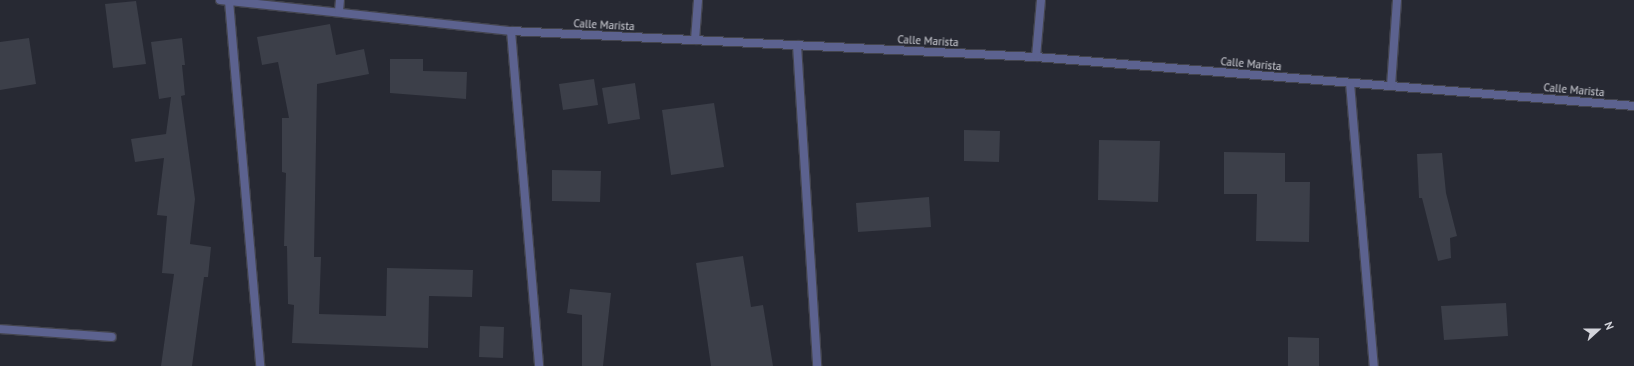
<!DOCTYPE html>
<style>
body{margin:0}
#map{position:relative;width:1634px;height:366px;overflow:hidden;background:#272933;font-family:"PT Sans",sans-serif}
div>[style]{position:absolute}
.building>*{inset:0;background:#3c3f49}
.roads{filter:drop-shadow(1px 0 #43444e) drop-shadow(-1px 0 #43444e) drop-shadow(0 1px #43444e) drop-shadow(0 -1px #43444e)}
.street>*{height:8px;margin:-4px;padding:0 4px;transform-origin:4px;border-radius:4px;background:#5c628f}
span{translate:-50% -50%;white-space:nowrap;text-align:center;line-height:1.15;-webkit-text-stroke:3.5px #272933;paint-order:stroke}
.street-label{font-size:11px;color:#d3d4db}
.north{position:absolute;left:1578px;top:310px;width:40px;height:40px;-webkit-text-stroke:3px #272933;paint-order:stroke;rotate:69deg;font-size:11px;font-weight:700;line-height:16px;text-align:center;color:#d3d4db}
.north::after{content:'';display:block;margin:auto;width:14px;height:18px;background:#d3d4db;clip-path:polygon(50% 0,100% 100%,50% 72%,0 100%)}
</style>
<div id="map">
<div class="building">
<i style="clip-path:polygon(136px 1px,146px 64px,113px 68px,105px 4px)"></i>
<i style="clip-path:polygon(330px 24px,336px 55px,364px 49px,369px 74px,317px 84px,314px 257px,321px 257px,319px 314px,386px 316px,387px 268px,473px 270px,472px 297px,429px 296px,428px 348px,292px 343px,294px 305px,288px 304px,287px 246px,284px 246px,286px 173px,282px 172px,282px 118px,289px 118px,278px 62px,262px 65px,257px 37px)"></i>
<i style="clip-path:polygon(29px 38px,36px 84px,0 90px,0 42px)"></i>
<i style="clip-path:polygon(182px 38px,185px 65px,182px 65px,185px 95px,181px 96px,195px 199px,190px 244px,211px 247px,208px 277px,204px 277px,192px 366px,161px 366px,174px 274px,162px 273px,167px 216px,157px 215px,164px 158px,135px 162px,131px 139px,166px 134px,171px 97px,159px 99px,151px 42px)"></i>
<i style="clip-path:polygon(390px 59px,423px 59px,423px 71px,467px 72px,466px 99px,390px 93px)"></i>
<i style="clip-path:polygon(594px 79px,598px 105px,563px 110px,559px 84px)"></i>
<i style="clip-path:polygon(635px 83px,640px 119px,608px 124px,602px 88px)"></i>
<i style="clip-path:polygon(714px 103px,724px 167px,671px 175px,662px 110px)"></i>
<i style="clip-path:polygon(964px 130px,1000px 131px,999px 162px,964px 161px)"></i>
<i style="clip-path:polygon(1099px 140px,1160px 141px,1158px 202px,1098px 200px)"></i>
<i style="clip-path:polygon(1224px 152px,1285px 153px,1285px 182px,1310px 182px,1309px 242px,1256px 241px,1257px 194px,1224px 194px)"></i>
<i style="clip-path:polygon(1442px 153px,1446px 193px,1457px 236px,1450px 238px,1451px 258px,1438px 261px,1422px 198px,1419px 198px,1417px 154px)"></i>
<i style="clip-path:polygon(552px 170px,601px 171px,600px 202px,552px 201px)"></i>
<i style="clip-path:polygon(929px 197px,931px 227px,858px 232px,856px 203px)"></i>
<i style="clip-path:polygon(743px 256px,751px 307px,763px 305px,773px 366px,711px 366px,696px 263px)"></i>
<i style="clip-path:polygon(570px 289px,611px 293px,603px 366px,582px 366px,582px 315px,567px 313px)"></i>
<i style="clip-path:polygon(1506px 303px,1508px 336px,1444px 340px,1441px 306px)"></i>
<i style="clip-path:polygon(480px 326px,504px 327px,503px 358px,479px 357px)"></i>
<i style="clip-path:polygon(1288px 337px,1319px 338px,1319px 366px,1288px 366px)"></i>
</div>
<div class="roads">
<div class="street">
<i style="left:220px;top:0;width:293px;rotate:6.1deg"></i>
<i style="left:511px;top:31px;width:526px;rotate:2.84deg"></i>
<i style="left:1036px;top:57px;width:600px;rotate:4.68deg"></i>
<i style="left:229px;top:1px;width:366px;rotate:85.1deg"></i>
<i style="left:339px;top:11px;width:11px;rotate:-85deg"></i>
<i style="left:511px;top:31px;width:336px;rotate:85.2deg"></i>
<i style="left:695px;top:40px;width:40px;rotate:-85.7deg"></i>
<i style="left:797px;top:45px;width:322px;rotate:86.4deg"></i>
<i style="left:1036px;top:57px;width:57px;rotate:-85deg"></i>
<i style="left:1350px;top:83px;width:284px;rotate:85.2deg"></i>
<i style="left:1391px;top:86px;width:86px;rotate:-86deg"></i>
<i style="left:0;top:329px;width:112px;rotate:4.1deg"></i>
</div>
</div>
<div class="street-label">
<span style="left:604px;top:25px;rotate:3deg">Calle Marista</span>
<span style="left:928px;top:41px;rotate:3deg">Calle Marista</span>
<span style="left:1251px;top:64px;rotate:5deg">Calle Marista</span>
<span style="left:1574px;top:90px;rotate:5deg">Calle Marista</span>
</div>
<div class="north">N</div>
</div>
